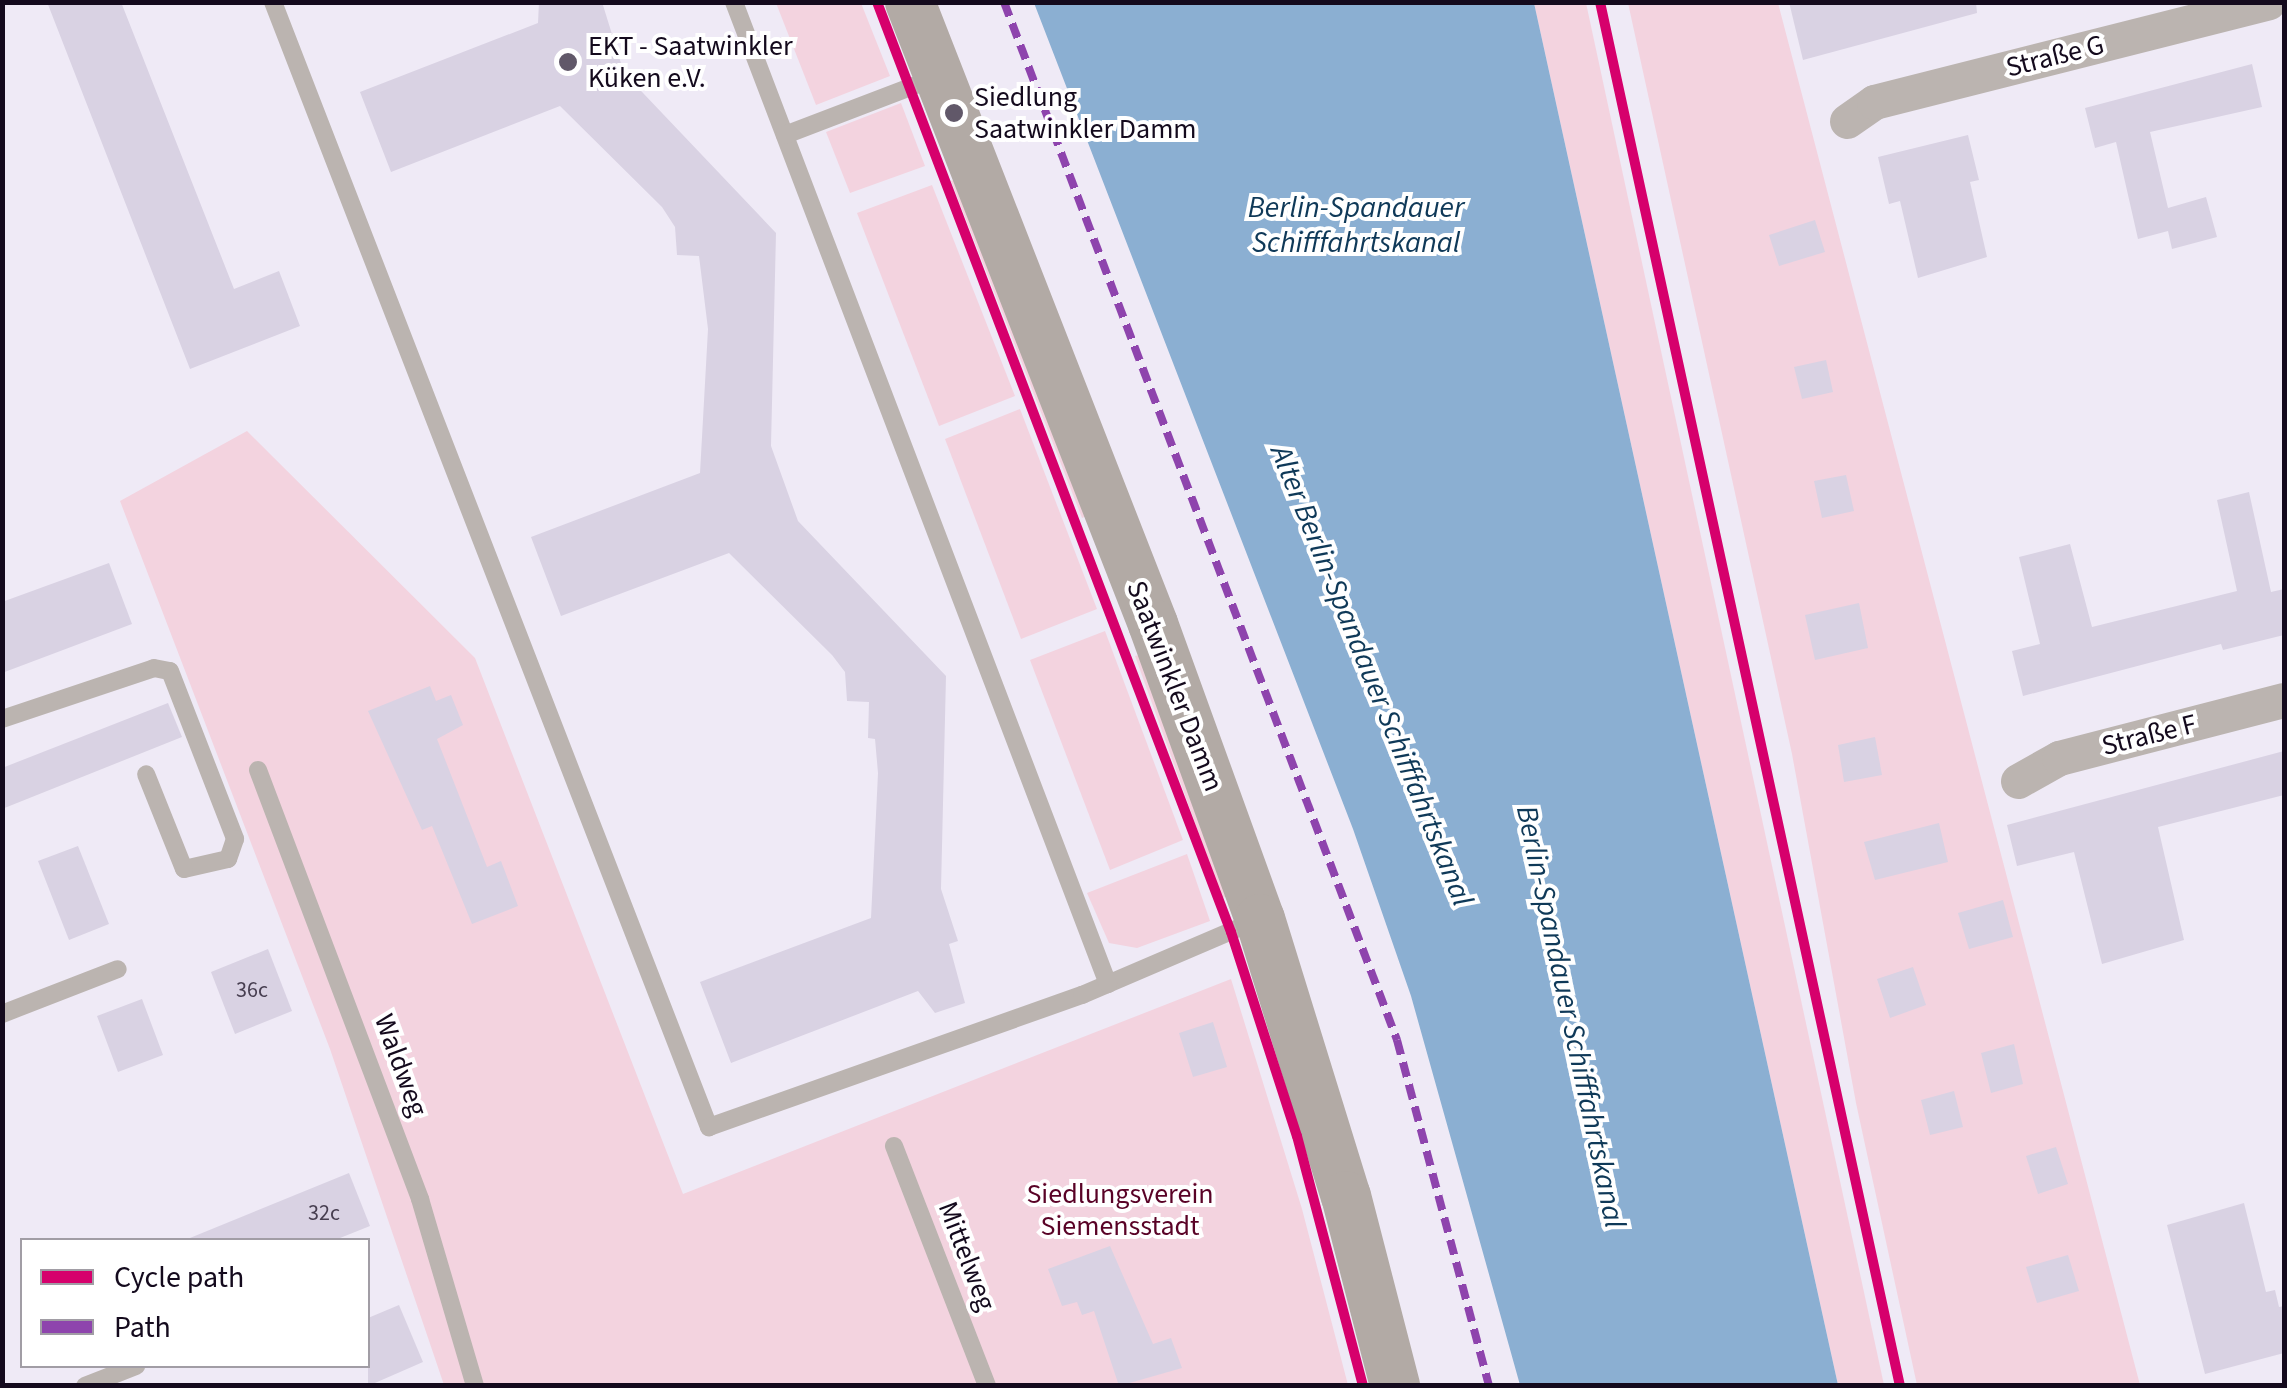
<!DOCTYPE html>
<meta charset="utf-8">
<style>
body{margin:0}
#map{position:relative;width:2287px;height:1388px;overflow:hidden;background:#efeaf6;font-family:"Source Sans 3",sans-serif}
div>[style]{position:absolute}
.green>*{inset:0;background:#f3d3df}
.water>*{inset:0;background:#8bafd2}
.building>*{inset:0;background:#d9d2e3}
.service>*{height:18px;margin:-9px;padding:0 9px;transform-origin:9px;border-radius:9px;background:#bbb4b0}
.minor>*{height:35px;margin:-17.5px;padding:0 17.5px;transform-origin:17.5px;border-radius:17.5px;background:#bbb4b0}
.secondary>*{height:50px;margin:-25px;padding:0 25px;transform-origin:25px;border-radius:25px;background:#b2aaa5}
.quiet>*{height:8px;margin-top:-4px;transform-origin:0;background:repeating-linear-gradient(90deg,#8e44ad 0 15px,transparent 0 23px)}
.cycleway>*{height:10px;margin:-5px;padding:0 5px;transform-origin:5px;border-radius:5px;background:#d6006c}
.dots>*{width:28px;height:28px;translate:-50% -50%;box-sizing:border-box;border:5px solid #fff;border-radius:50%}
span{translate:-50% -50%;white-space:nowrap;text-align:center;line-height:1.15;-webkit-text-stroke:8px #fff;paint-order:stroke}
.number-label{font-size:22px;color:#473e50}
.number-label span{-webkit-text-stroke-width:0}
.poi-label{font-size:28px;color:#140a1d}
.left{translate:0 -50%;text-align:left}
.street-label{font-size:28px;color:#140a1d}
.park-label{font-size:28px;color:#590226}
.water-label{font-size:30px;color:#0f3958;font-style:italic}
.frame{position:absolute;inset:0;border:5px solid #140a1d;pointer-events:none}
.legend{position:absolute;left:20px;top:1238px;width:350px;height:130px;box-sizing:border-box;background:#fff;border:2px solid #a19da5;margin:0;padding:12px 18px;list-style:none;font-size:30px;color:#140a1d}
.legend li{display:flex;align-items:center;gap:20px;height:50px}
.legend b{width:50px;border:2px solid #a19da5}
</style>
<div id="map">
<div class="green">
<i style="clip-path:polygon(776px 3px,861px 3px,890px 76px,816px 105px)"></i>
<i style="clip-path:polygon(1534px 3px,1586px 3px,1884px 1385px,1838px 1385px)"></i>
<i style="clip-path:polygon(1628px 3px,1778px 3px,2140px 1385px,1917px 1385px,1856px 1103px,1792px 754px)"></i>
<i style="clip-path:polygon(901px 103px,925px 166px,850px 193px,826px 132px)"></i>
<i style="clip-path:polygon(959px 178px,1089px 515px,1082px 518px,951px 181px)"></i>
<i style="clip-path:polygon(932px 185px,1015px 396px,939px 426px,857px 213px)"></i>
<i style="clip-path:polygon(1020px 409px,1097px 609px,1021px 639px,945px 439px)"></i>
<i style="clip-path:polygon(247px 431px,475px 658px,683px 1194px,1231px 979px,1302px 1209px,1348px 1385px,444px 1385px,330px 1049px,120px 501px)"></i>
<i style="clip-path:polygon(1105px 631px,1183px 840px,1110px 870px,1030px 660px)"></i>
<i style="clip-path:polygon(1143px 654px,1231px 895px,1222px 898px,1135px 656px)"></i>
<i style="clip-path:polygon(1187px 854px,1210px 921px,1137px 948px,1109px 943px,1087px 893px)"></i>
</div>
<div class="water">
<i style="clip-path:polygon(1034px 3px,1534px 3px,1838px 1385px,1520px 1385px,1411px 996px,1353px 829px)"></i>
</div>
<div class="building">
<i style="clip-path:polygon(47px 2px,121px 2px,234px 289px,279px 271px,300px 326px,190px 369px)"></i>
<i style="clip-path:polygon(539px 2px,602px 2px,624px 73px,776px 233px,771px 446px,798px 521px,946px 676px,941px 889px,958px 941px,949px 944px,965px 1003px,935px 1013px,918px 991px,731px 1063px,700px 982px,871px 918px,878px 773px,875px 739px,868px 738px,869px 702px,847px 701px,845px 672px,832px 655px,729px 553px,561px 616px,531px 537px,700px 473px,708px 329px,699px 256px,677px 255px,675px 227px,662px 207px,560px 106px,391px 172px,360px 92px,538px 23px)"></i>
<i style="clip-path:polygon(1789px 2px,1976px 2px,1977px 13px,1803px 60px)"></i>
<i style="clip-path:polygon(2252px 64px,2262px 107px,2150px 132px,2168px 208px,2206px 197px,2217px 237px,2172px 249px,2168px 231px,2138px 239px,2116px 142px,2095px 148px,2085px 108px)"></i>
<i style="clip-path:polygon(1968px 135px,1979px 180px,1970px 182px,1987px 257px,1918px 278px,1900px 201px,1889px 204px,1878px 157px)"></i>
<i style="clip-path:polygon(1815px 220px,1825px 252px,1779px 266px,1769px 235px)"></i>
<i style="clip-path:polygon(1826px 360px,1833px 392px,1802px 399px,1794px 367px)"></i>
<i style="clip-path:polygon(1846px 475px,1854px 511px,1822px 518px,1814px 481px)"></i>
<i style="clip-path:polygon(2249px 492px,2271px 592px,2284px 589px,2284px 635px,2223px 650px,2221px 644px,2023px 696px,2012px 651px,2040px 644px,2019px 557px,2070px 544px,2092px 627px,2237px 591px,2217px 500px)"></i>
<i style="clip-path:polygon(109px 563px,132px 624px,2px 673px,2px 602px)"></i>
<i style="clip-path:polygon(1859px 603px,1868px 648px,1815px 660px,1805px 615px)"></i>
<i style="clip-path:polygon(430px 686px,436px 701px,451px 695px,463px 725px,437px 739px,487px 867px,501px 861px,518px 906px,472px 924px,432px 826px,422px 830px,368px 711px)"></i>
<i style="clip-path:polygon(168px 703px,182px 737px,2px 809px,2px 768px)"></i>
<i style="clip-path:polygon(1875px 737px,1882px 775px,1844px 782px,1838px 745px)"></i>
<i style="clip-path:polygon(2284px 751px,2284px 795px,2158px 827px,2184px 940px,2102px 964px,2074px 852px,2017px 866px,2007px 825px)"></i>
<i style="clip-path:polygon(1939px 823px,1948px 862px,1875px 880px,1864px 842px)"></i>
<i style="clip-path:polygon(78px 846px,109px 924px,69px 940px,38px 861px)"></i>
<i style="clip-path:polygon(2003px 900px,2013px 937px,1969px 949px,1958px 913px)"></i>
<i style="clip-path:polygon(268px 949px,292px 1011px,235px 1034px,211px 972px)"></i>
<i style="clip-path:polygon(1913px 967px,1926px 1005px,1890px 1018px,1877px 979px)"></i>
<i style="clip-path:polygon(142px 999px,163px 1055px,118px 1072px,97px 1016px)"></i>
<i style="clip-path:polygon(1213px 1022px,1227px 1067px,1193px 1077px,1179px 1033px)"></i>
<i style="clip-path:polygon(2014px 1044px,2023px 1084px,1991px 1093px,1981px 1053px)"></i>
<i style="clip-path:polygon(1954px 1091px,1963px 1127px,1930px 1135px,1921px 1100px)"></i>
<i style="clip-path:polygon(2056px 1147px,2068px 1184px,2038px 1194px,2026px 1156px)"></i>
<i style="clip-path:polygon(349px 1173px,370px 1226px,335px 1240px,185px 1240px)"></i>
<i style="clip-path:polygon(2244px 1203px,2266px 1292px,2275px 1290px,2279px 1307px,2284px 1306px,2284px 1353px,2205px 1374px,2167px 1225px)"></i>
<i style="clip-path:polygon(1110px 1246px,1153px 1344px,1171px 1338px,1182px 1368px,1119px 1386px,1094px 1311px,1082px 1315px,1077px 1302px,1062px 1306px,1048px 1269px)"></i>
<i style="clip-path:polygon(2068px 1255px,2079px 1291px,2037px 1303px,2026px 1267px)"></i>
<i style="clip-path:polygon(399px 1305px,423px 1362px,368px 1386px,368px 1318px)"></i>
</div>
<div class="service">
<i style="left:273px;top:2px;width:1207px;rotate:68.82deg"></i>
<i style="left:709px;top:1127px;width:396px;rotate:-19.5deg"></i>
<i style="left:1082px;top:995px;width:188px;rotate:-23.2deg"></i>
<i style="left:734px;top:2px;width:1051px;rotate:69.15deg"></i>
<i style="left:785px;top:135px;width:160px;rotate:-20.9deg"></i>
<i style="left:2px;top:719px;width:160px;rotate:-18.5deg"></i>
<i style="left:154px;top:668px;width:16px;rotate:11deg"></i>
<i style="left:170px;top:671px;width:180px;rotate:68.8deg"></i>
<i style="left:235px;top:839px;width:21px;rotate:109deg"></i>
<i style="left:228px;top:859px;width:45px;rotate:167.2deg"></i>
<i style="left:184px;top:869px;width:102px;rotate:-111.8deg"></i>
<i style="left:258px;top:770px;width:459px;rotate:69.3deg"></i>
<i style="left:420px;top:1199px;width:195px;rotate:73.6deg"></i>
<i style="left:2px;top:1014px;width:124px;rotate:-21.2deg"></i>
<i style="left:894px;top:1146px;width:257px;rotate:68.8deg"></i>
<i style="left:85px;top:1386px;width:55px;rotate:-21.4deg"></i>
</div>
<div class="minor">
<i style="left:1847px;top:121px;width:33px;rotate:-35deg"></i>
<i style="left:1874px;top:102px;width:407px;rotate:-14.2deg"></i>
<i style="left:2018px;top:781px;width:47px;rotate:-29.3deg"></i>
<i style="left:2059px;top:758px;width:232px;rotate:-14.5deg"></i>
</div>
<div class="secondary">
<i style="left:910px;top:2px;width:668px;rotate:68.66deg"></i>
<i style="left:1153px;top:624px;width:314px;rotate:70.1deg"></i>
<i style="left:1260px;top:919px;width:290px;rotate:72.8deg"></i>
<i style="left:1346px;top:1196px;width:196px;rotate:75.5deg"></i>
</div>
<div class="quiet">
<i style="left:1004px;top:2px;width:1110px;rotate:69.26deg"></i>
<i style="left:1397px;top:1040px;width:358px;rotate:75.1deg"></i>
</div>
<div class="cycleway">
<i style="left:877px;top:2px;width:995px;rotate:69.16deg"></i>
<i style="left:1231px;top:932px;width:214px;rotate:72.1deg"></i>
<i style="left:1297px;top:1136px;width:259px;rotate:75.2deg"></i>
<i style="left:1600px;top:2px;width:1416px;rotate:77.77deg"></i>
</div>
<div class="dots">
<i style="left:568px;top:62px;background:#615869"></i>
<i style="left:954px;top:113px;background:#615869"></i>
</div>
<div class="number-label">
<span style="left:252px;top:991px">36c</span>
<span style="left:324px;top:1214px">32c</span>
</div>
<div class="poi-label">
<span class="left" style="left:588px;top:62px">EKT - Saatwinkler<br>Küken e.V.</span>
<span class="left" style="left:974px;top:113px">Siedlung<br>Saatwinkler Damm</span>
</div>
<div class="street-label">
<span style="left:2055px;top:56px;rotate:-14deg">Straße G</span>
<span style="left:1175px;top:686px;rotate:69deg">Saatwinkler Damm</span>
<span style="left:2149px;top:735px;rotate:-14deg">Straße F</span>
<span style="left:401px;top:1065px;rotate:70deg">Waldweg</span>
<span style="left:967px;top:1256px;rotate:69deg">Mittelweg</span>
</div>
<div class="park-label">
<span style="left:1120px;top:1210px">Siedlungsverein<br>Siemensstadt</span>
</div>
<div class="water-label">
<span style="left:1356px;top:225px">Berlin-Spandauer<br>Schifffahrtskanal</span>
<span style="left:1371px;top:676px;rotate:68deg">Alter Berlin-Spandauer Schifffahrtskanal</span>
<span style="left:1570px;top:1017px;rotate:78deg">Berlin-Spandauer Schifffahrtskanal</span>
</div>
<div class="frame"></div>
<ul class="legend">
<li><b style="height:12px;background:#d6006c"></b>Cycle path</li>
<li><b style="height:12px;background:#8e44ad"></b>Path</li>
</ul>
</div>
